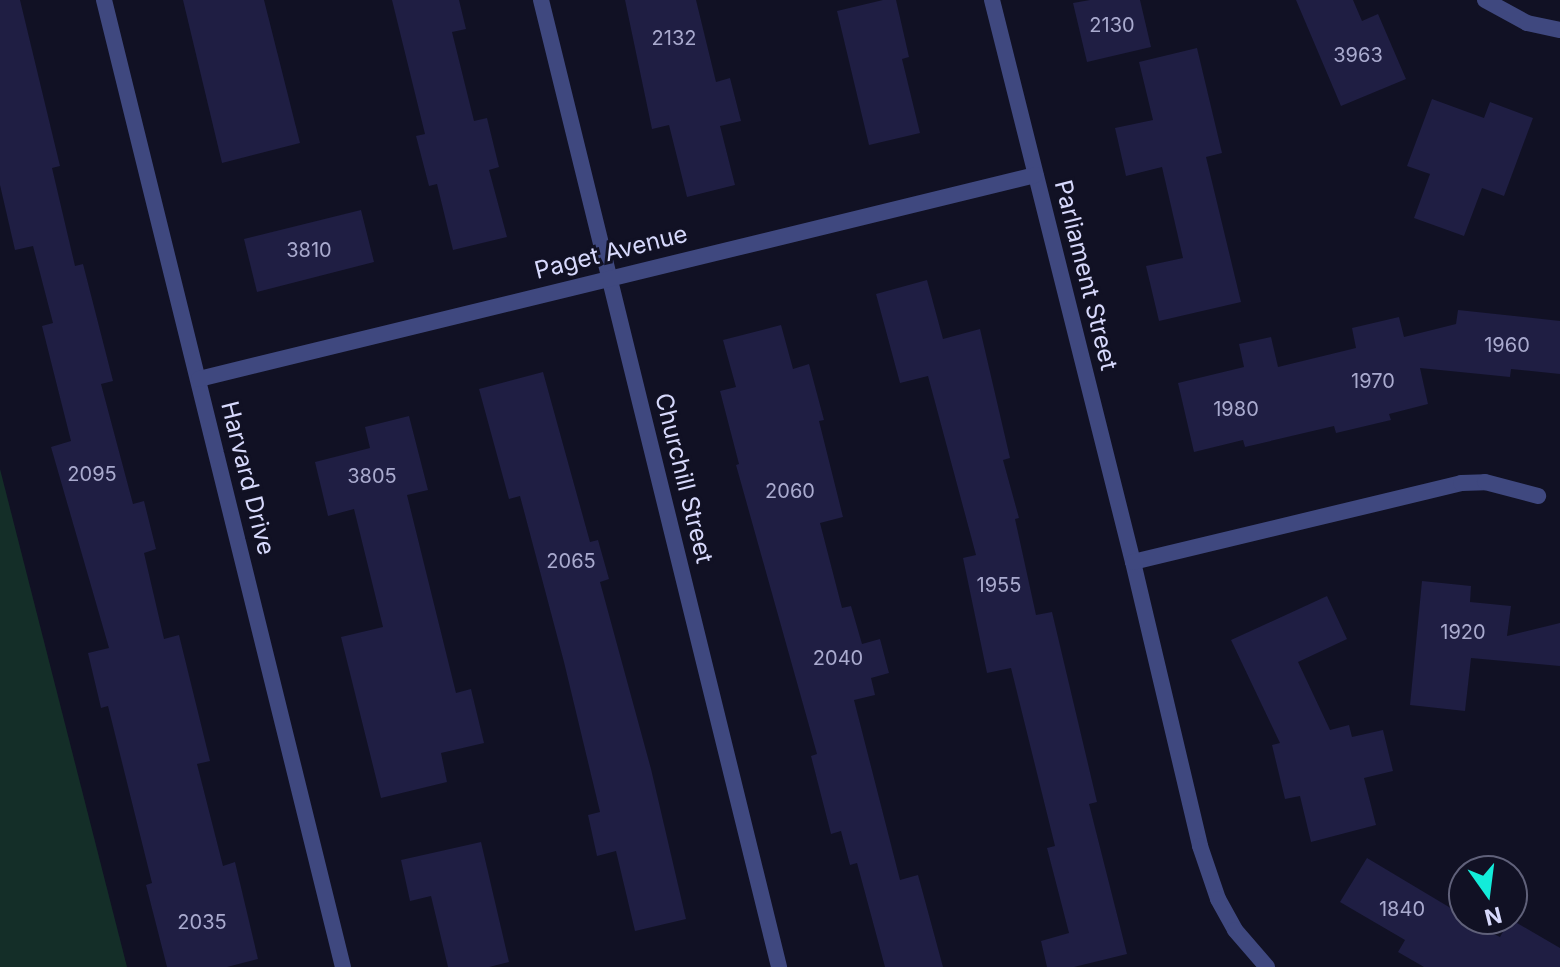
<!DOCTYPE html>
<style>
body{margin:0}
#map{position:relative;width:1560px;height:967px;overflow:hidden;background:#111124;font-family:Inter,sans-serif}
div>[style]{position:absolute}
.green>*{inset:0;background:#142e28}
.building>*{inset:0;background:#1f1e43}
.street>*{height:16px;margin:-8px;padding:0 8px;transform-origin:8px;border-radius:8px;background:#3f487f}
span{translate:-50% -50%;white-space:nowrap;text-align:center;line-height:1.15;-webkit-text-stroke:6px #111124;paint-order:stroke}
.number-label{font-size:20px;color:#a9aace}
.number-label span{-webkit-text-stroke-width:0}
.street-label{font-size:24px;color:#d7d9fc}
.north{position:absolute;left:1448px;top:855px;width:80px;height:80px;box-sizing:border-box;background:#111124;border:2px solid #60617a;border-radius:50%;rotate:166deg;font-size:22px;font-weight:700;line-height:32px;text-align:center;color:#d7d9fc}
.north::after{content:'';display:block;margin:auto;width:28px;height:36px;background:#13ecda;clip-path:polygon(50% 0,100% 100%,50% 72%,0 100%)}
</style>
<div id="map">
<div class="green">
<i style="clip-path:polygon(0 469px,127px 967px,0 967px)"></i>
</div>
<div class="building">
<i style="clip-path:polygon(0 0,20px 0,60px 166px,52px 168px,75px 266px,83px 264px,113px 381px,101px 384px,133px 504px,144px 501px,156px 549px,144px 553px,164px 639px,179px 635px,210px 761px,197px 764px,223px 866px,235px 862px,258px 959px,227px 967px,167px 967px,146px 885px,152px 883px,108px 706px,101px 708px,88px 653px,109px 648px,51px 447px,71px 441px,42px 326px,53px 323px,33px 246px,15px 250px,0 185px)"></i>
<i style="clip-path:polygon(183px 0,264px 0,300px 143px,222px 163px)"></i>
<i style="clip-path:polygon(392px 0,459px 0,466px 29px,452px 32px,474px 121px,487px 118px,499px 167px,489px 170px,507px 237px,453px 250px,437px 184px,429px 186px,416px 136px,425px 134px)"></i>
<i style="clip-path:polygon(625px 0,696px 0,716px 82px,730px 78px,741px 121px,720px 126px,735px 185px,687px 197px,669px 125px,652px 129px)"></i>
<i style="clip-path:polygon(883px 0,896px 0,909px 57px,902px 59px,920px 133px,869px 145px,837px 11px)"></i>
<i style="clip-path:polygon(1090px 0,1140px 0,1151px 47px,1087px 62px,1073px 3px)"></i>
<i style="clip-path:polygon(1296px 0,1353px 0,1362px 21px,1378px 14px,1406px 79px,1341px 106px)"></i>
<i style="clip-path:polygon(1197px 48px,1222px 153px,1206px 157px,1241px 302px,1159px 321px,1146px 266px,1183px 258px,1162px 167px,1126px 176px,1115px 128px,1153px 120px,1139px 62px)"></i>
<i style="clip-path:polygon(1432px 99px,1484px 118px,1490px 102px,1533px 118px,1504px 196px,1482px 188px,1464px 236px,1414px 218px,1430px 174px,1407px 166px)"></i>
<i style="clip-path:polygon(361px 210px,374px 262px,257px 292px,244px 239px)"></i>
<i style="clip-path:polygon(927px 280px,943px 339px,980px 329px,1010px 458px,1003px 460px,1019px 518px,1015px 519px,1036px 615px,1052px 612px,1097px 802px,1089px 804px,1127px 954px,1074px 967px,1047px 967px,1041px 941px,1069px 933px,1047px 848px,1055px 846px,1011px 668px,987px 673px,963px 558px,976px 555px,928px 376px,900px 383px,876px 294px)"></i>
<i style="clip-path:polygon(1458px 310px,1560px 321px,1560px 374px,1511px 369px,1510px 377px,1420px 368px,1428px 404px,1389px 414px,1391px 420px,1336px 433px,1334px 426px,1245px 447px,1243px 440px,1194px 452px,1178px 383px,1244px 367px,1239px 344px,1271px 337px,1278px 367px,1356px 348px,1352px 328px,1399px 317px,1404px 337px,1456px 324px)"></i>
<i style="clip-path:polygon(781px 325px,793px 369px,809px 364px,824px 420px,819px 421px,843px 517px,820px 523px,842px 608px,851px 606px,862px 644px,880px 639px,889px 673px,871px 678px,875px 695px,854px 700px,900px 880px,918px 875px,943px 967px,885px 967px,857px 863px,850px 865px,841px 831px,831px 834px,811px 756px,817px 754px,736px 465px,739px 464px,720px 391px,736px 387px,723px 340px)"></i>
<i style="clip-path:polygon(543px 372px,590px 542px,598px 540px,609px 579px,600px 582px,651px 769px,686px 919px,635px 931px,616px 851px,597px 856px,588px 815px,600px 812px,564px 662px,520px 496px,509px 499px,479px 389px)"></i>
<i style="clip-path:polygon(409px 416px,428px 490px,407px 495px,456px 693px,471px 689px,484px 743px,441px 753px,447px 782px,381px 798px,341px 637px,383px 627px,354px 509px,328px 516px,315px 462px,370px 448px,365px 427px)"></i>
<i style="clip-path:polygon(1422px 581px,1471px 586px,1470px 602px,1511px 606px,1507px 636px,1560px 623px,1560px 666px,1471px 658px,1465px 711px,1410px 705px)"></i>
<i style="clip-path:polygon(1327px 596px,1347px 639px,1298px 662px,1330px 730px,1349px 725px,1352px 737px,1383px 730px,1393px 771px,1364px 778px,1376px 825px,1311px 842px,1300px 796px,1285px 799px,1272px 745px,1280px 743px,1231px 640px)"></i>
<i style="clip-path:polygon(481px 842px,509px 962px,489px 967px,448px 967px,431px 896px,410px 901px,401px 860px)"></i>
<i style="clip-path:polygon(1367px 858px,1464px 916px,1464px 919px,1500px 937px,1510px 919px,1560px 948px,1560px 967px,1424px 967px,1398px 952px,1405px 940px,1340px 902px)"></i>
</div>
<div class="street">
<i style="left:104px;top:0;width:996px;rotate:76.12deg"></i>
<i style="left:541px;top:0;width:996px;rotate:76.17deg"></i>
<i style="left:992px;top:0;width:579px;rotate:75.92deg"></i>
<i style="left:1133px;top:562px;width:292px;rotate:76.7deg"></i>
<i style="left:1200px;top:846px;width:56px;rotate:71.2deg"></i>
<i style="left:1218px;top:899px;width:35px;rotate:61deg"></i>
<i style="left:1235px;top:930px;width:49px;rotate:49.1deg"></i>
<i style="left:1485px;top:0;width:48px;rotate:28.7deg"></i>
<i style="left:1527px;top:23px;width:34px;rotate:12deg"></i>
<i style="left:199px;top:379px;width:861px;rotate:-13.71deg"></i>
<i style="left:1133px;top:562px;width:337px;rotate:-13.5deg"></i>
<i style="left:1461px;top:483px;width:24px;rotate:-2deg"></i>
<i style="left:1485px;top:482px;width:55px;rotate:14.8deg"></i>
</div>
<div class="number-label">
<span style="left:1112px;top:25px">2130</span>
<span style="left:674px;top:38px">2132</span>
<span style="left:1358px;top:55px">3963</span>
<span style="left:309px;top:250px">3810</span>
<span style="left:1507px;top:345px">1960</span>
<span style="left:1373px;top:381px">1970</span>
<span style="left:1236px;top:409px">1980</span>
<span style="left:92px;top:474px">2095</span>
<span style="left:372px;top:476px">3805</span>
<span style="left:790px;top:491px">2060</span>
<span style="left:571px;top:561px">2065</span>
<span style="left:999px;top:585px">1955</span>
<span style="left:1463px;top:632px">1920</span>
<span style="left:838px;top:658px">2040</span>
<span style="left:1402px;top:909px">1840</span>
<span style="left:202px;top:922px">2035</span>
</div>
<div class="street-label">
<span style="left:611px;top:252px;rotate:-14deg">Paget Avenue</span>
<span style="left:1086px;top:275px;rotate:76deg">Parliament Street</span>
<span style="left:248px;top:478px;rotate:76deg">Harvard Drive</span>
<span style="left:684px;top:478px;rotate:76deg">Churchill Street</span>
</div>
<div class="north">N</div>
</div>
